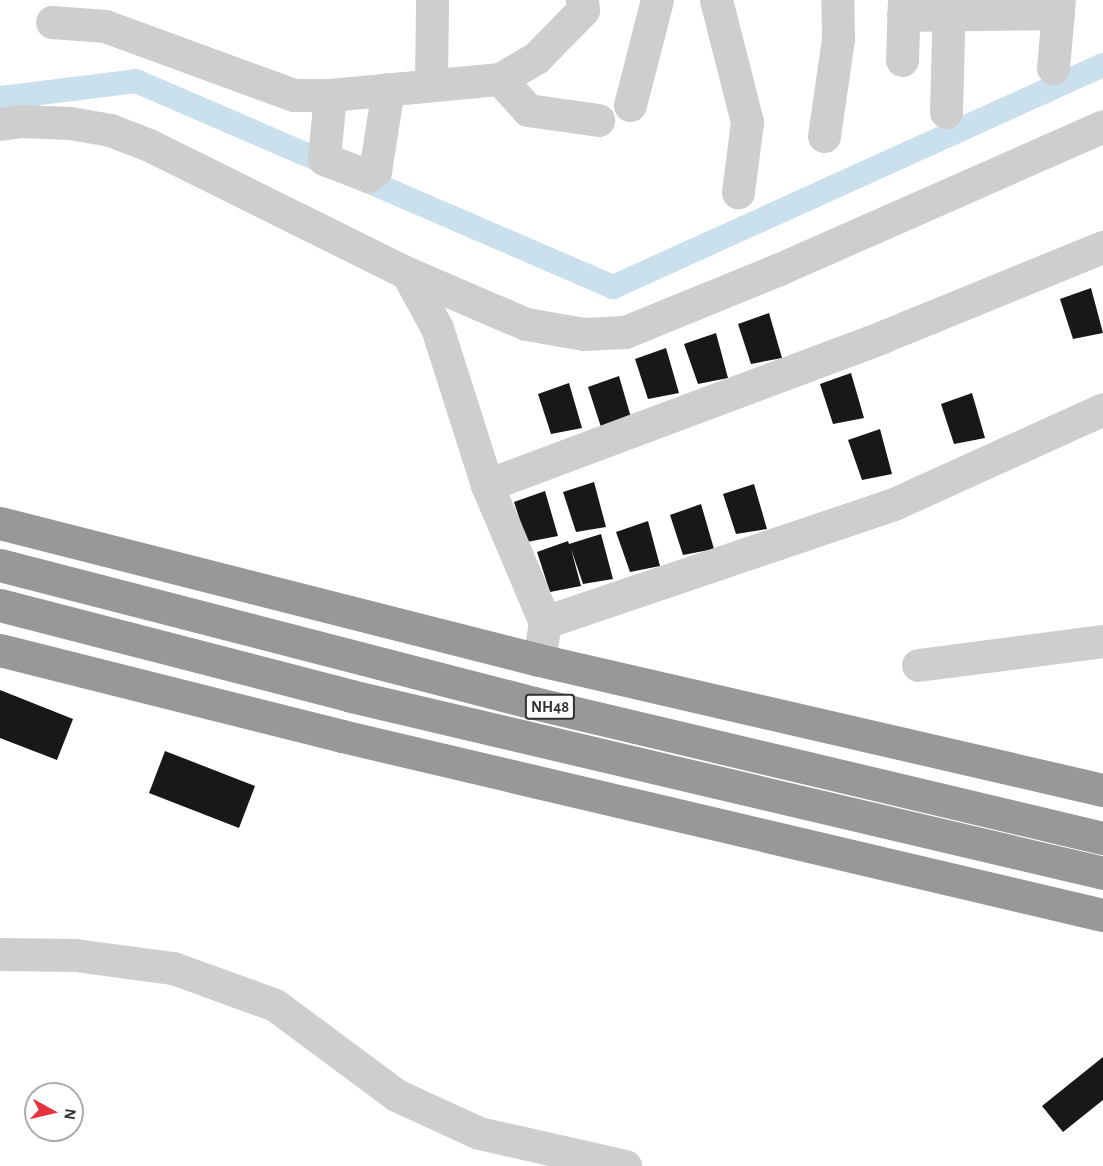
<!DOCTYPE html>
<style>
body{margin:0}
#map{position:relative;width:1103px;height:1166px;overflow:hidden;background:#fff;font-family:"Alegreya Sans",sans-serif}
div>[style]{position:absolute}
.canal>*{height:24px;margin:-12px;padding:0 12px;transform-origin:12px;border-radius:12px;background:#cbe0ed}
.building>*{inset:0;background:#181818}
.minor>*{height:33px;margin:-16.5px;padding:0 16.5px;transform-origin:16.5px;border-radius:16.5px;background:#cecece}
.highway>*{height:33px;margin:-16.5px;padding:0 16.5px;transform-origin:16.5px;border-radius:16.5px;background:#989898}
span{translate:-50% -50%;white-space:nowrap;text-align:center;line-height:1.15;-webkit-text-stroke:6px #fff;paint-order:stroke}
.shield-label span{padding:2px 4px;background:#fff;border:2px solid;border-radius:4px;-webkit-text-stroke-width:0}
.shield-label{font-size:16px;color:#313131;font-weight:700}
.north{position:absolute;left:24px;top:1082px;width:60px;height:60px;box-sizing:border-box;background:#fff;border:2px solid #adadad;border-radius:50%;rotate:98deg;font-size:16px;font-weight:700;line-height:24px;text-align:center;color:#313131}
.north::after{content:'';display:block;margin:auto;width:21px;height:27px;background:#e8323d;clip-path:polygon(50% 0,100% 100%,50% 72%,0 100%)}
</style>
<div id="map">
<div class="canal">
<i style="left:0;top:98px;width:137px;rotate:-7.1deg"></i>
<i style="left:136px;top:81px;width:520px;rotate:23.36deg"></i>
<i style="left:613px;top:287px;width:538px;rotate:-24.37deg"></i>
</div>
<div class="building">
<i style="clip-path:polygon(1091px 288px,1103px 333px,1073px 339px,1060px 299px)"></i>
<i style="clip-path:polygon(769px 313px,782px 358px,751px 364px,738px 324px)"></i>
<i style="clip-path:polygon(716px 333px,728px 378px,698px 384px,684px 344px)"></i>
<i style="clip-path:polygon(666px 348px,679px 393px,648px 399px,635px 359px)"></i>
<i style="clip-path:polygon(851px 373px,864px 418px,833px 424px,820px 384px)"></i>
<i style="clip-path:polygon(619px 376px,632px 421px,601px 427px,588px 387px)"></i>
<i style="clip-path:polygon(569px 383px,582px 428px,551px 434px,538px 394px)"></i>
<i style="clip-path:polygon(972px 393px,985px 438px,954px 444px,941px 404px)"></i>
<i style="clip-path:polygon(880px 429px,892px 474px,862px 480px,848px 440px)"></i>
<i style="clip-path:polygon(594px 482px,606px 527px,576px 532px,563px 492px)"></i>
<i style="clip-path:polygon(754px 484px,767px 529px,736px 534px,723px 494px)"></i>
<i style="clip-path:polygon(545px 491px,558px 536px,527px 542px,514px 502px)"></i>
<i style="clip-path:polygon(701px 504px,714px 549px,683px 555px,670px 515px)"></i>
<i style="clip-path:polygon(648px 521px,660px 566px,630px 572px,616px 532px)"></i>
<i style="clip-path:polygon(601px 534px,613px 579px,583px 584px,571px 549px,581px 586px,550px 592px,537px 552px,568px 541px,569px 544px)"></i>
<i style="clip-path:polygon(0 690px,73px 719px,57px 760px,0 738px)"></i>
<i style="clip-path:polygon(165px 751px,255px 786px,239px 828px,149px 793px)"></i>
<i style="clip-path:polygon(1103px 1057px,1103px 1100px,1063px 1132px,1042px 1106px)"></i>
</div>
<div class="minor">
<i style="left:716px;top:0;width:126px;rotate:75.7deg"></i>
<i style="left:747px;top:122px;width:71px;rotate:97.3deg"></i>
<i style="left:903px;top:15px;width:155px;rotate:-0.7deg"></i>
<i style="left:52px;top:22px;width:53px;rotate:4.3deg"></i>
<i style="left:105px;top:26px;width:201px;rotate:20.1deg"></i>
<i style="left:294px;top:95px;width:36px"></i>
<i style="left:330px;top:95px;width:171px;rotate:-5.4deg"></i>
<i style="left:500px;top:79px;width:42px;rotate:-30.3deg"></i>
<i style="left:536px;top:58px;width:67px;rotate:-45.6deg"></i>
<i style="left:583px;top:10px;width:10px;rotate:-96deg"></i>
<i style="left:902px;top:60px;width:60px;rotate:-88.1deg"></i>
<i style="left:1053px;top:68px;width:68px;rotate:-85deg"></i>
<i style="left:500px;top:79px;width:42px;rotate:47.9deg"></i>
<i style="left:528px;top:110px;width:71px;rotate:8.1deg"></i>
<i style="left:431px;top:85px;width:85px;rotate:-89.3deg"></i>
<i style="left:330px;top:95px;width:64px;rotate:95.4deg"></i>
<i style="left:324px;top:159px;width:47px;rotate:21.1deg"></i>
<i style="left:368px;top:176px;width:9px;rotate:-36deg"></i>
<i style="left:375px;top:171px;width:83px;rotate:-81deg"></i>
<i style="left:630px;top:105px;width:108px;rotate:-75.6deg"></i>
<i style="left:946px;top:112px;width:112px;rotate:-88.5deg"></i>
<i style="left:0;top:124px;width:22px;rotate:-8deg"></i>
<i style="left:22px;top:121px;width:48px;rotate:2.4deg"></i>
<i style="left:70px;top:123px;width:41px;rotate:9.9deg"></i>
<i style="left:110px;top:130px;width:42px;rotate:21deg"></i>
<i style="left:149px;top:145px;width:288px;rotate:26.4deg"></i>
<i style="left:407px;top:273px;width:63px;rotate:61.4deg"></i>
<i style="left:437px;top:328px;width:165px;rotate:72.3deg"></i>
<i style="left:487px;top:485px;width:149px;rotate:67.1deg"></i>
<i style="left:545px;top:622px;width:38px;rotate:99deg"></i>
<i style="left:824px;top:136px;width:98px;rotate:-81.8deg"></i>
<i style="left:838px;top:39px;width:39px;rotate:-91deg"></i>
<i style="left:407px;top:273px;width:129px;rotate:23.2deg"></i>
<i style="left:526px;top:324px;width:59px;rotate:9.8deg"></i>
<i style="left:584px;top:334px;width:41px;rotate:-2.8deg"></i>
<i style="left:625px;top:332px;width:164px;rotate:-22.2deg"></i>
<i style="left:777px;top:270px;width:356px;rotate:-23.8deg"></i>
<i style="left:487px;top:485px;width:422px;rotate:-20.5deg"></i>
<i style="left:882px;top:337px;width:239px;rotate:-22.2deg"></i>
<i style="left:545px;top:622px;width:371px;rotate:-18.7deg"></i>
<i style="left:896px;top:503px;width:227px;rotate:-24.4deg"></i>
<i style="left:918px;top:665px;width:187px;rotate:-7.4deg"></i>
<i style="left:0;top:954px;width:75px;rotate:0.8deg"></i>
<i style="left:75px;top:955px;width:99px;rotate:7.6deg"></i>
<i style="left:173px;top:968px;width:109px;rotate:19.9deg"></i>
<i style="left:275px;top:1005px;width:151px;rotate:36.6deg"></i>
<i style="left:396px;top:1095px;width:91px;rotate:24.6deg"></i>
<i style="left:479px;top:1133px;width:150px;rotate:12.7deg"></i>
</div>
<div class="highway">
<i style="left:0;top:523px;width:556px;rotate:14.26deg"></i>
<i style="left:539px;top:660px;width:579px;rotate:12.98deg"></i>
<i style="left:0;top:565px;width:552px;rotate:14.49deg"></i>
<i style="left:534px;top:703px;width:585px;rotate:13.35deg"></i>
<i style="left:0;top:605px;width:363px;rotate:14.5deg"></i>
<i style="left:351px;top:696px;width:773px;rotate:13.24deg"></i>
<i style="left:0;top:650px;width:353px;rotate:14.1deg"></i>
<i style="left:342px;top:736px;width:782px;rotate:13.24deg"></i>
</div>
<div class="shield-label">
<span style="left:550px;top:707px">NH48</span>
</div>
<div class="north">N</div>
</div>
